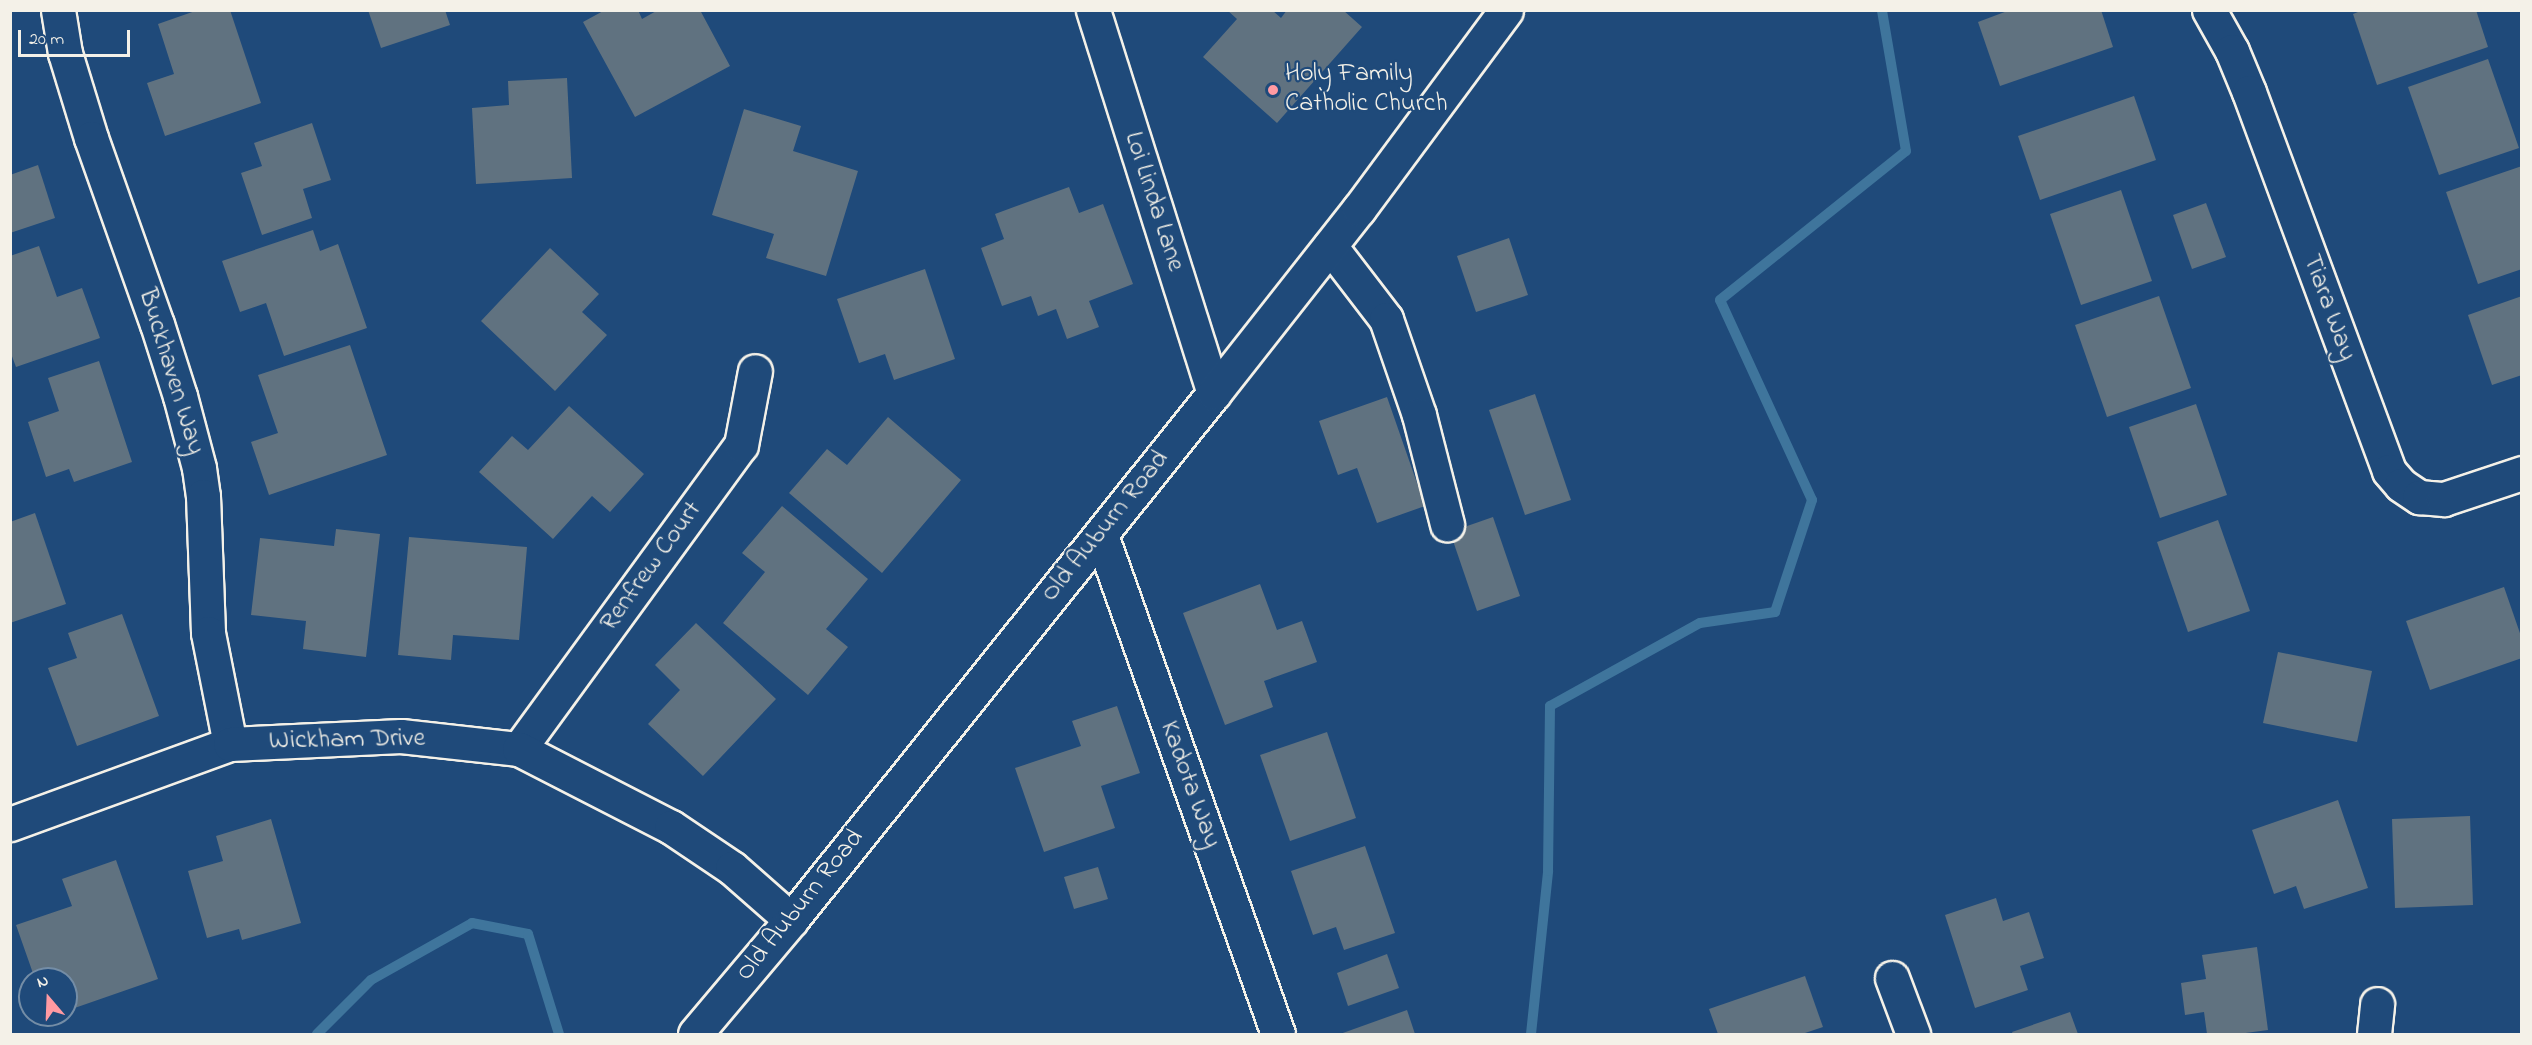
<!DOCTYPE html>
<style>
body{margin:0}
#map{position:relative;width:2532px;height:1045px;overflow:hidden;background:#1f4a7a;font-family:"Indie Flower",sans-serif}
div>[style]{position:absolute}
.stream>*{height:10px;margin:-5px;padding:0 5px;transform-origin:5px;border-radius:5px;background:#3f759c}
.building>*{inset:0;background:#607280}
.roads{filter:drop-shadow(2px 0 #f4f1e8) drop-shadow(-2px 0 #f4f1e8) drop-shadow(0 2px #f4f1e8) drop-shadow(0 -2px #f4f1e8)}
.minor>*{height:33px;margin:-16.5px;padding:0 16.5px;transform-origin:16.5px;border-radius:16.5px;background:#1f4a7a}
.major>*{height:33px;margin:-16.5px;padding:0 16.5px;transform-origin:16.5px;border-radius:16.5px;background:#1f4a7a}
.dots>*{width:16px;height:16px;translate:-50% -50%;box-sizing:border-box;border:3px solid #1f4a7a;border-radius:50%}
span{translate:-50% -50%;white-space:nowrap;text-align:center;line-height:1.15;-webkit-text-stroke:4.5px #1f4a7a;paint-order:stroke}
.poi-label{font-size:26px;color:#f4f1e8}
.left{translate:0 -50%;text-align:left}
.street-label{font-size:26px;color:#f4f1e8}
.frame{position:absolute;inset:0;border:12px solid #f4f1e8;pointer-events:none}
.north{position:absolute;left:18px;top:967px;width:60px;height:60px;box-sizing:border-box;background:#1f4a7a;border:2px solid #748da6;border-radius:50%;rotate:341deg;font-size:16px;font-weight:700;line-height:24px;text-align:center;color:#f4f1e8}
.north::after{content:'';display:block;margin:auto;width:21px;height:27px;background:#ff9aa2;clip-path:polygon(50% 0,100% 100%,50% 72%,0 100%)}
.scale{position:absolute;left:18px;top:30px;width:112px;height:27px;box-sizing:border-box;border:3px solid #f4f1e8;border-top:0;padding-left:8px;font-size:18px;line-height:21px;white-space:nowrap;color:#f4f1e8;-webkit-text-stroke:4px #1f4a7a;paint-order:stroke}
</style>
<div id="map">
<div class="stream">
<i style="left:317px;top:1034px;width:76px;rotate:-45deg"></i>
<i style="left:371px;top:980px;width:116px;rotate:-29.4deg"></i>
<i style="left:472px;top:923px;width:57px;rotate:11.1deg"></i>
<i style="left:528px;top:934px;width:105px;rotate:72.8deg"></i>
<i style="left:1531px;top:1034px;width:164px;rotate:-84deg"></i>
<i style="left:1548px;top:871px;width:165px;rotate:-89.3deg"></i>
<i style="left:1550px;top:706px;width:171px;rotate:-29deg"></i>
<i style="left:1700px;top:623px;width:76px;rotate:-8.3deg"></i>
<i style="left:1775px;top:612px;width:118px;rotate:-71.7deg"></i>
<i style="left:1812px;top:500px;width:220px;rotate:-114.7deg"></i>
<i style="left:1720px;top:300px;width:238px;rotate:-38.7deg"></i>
<i style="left:1906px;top:151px;width:143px;rotate:-99.7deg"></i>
</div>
<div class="building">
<i style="clip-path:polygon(198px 10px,230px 10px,261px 103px,165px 136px,147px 83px,174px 74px,158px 24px)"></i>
<i style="clip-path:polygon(368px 10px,445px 10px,450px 25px,381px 48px)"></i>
<i style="clip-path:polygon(605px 10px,638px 10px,642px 19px,658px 10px,700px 10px,730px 66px,635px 117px,583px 22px)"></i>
<i style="clip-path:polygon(1227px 10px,1272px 10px,1281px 18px,1287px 10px,1343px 10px,1362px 27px,1277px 123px,1203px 57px,1237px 19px)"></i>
<i style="clip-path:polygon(2010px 10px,2101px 10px,2113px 47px,2000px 86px,1978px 22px)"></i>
<i style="clip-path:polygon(2363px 10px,2476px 10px,2488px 47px,2377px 85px,2353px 14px)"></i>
<i style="clip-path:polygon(2488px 59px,2519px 148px,2439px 175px,2408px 87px)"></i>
<i style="clip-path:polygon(567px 78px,572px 178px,476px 184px,472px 108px,509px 105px,508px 81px)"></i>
<i style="clip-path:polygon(2134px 96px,2156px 160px,2040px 200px,2018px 136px)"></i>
<i style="clip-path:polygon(744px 109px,801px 126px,793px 151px,858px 171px,826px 276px,766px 258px,774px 234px,712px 215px)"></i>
<i style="clip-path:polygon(312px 123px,331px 180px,303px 189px,312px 218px,262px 235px,241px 173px,262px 166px,254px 143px)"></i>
<i style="clip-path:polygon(38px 165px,55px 218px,10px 233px,10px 175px)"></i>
<i style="clip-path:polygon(2522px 166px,2522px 269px,2478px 284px,2446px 192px)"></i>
<i style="clip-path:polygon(1069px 187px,1079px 213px,1103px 204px,1133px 284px,1089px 301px,1099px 327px,1067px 339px,1056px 309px,1038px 316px,1031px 296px,1002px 306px,981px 248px,1004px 239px,995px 214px)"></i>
<i style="clip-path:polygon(2121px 190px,2152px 281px,2081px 305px,2050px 214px)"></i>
<i style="clip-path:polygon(2206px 203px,2226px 257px,2192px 269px,2173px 215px)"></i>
<i style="clip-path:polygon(313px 230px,320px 251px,338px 244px,367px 328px,284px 356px,266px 303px,240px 312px,222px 261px)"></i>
<i style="clip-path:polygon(1509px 238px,1528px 295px,1476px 312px,1457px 256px)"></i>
<i style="clip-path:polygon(39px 246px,57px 297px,82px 288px,100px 338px,16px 367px,10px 351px,10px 256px)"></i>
<i style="clip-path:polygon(550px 248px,599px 294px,582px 312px,607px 335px,555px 391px,481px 321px)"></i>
<i style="clip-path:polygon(925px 269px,955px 359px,894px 380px,885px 354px,859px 363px,837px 299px)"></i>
<i style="clip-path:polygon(2159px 296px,2191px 388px,2107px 417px,2075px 325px)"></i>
<i style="clip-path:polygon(2522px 296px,2522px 375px,2492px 385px,2468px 315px)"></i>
<i style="clip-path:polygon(350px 345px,387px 455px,269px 495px,251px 442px,278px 433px,258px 375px)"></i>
<i style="clip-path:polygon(99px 361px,132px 462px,74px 482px,69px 469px,46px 477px,28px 422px,59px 411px,48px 378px)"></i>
<i style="clip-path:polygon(1535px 394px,1571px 500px,1525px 515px,1489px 410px)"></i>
<i style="clip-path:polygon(1387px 397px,1425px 506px,1377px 523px,1357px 468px,1338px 475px,1319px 421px)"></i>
<i style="clip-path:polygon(2196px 404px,2227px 495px,2160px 518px,2129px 427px)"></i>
<i style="clip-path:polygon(569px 406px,644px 474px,610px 512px,592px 496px,553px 539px,479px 472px,512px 436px,528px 450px)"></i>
<i style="clip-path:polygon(888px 417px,961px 480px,882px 573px,789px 493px,827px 449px,847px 465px)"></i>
<i style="clip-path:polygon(782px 506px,868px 579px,826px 629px,848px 647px,808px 695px,723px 623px,765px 572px,742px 553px)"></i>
<i style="clip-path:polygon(35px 513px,66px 604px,10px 623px,10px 522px)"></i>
<i style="clip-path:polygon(1493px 517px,1520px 596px,1477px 611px,1450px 532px)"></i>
<i style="clip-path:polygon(2218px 520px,2250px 611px,2188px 632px,2157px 542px)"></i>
<i style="clip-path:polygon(336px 529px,380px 534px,366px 657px,303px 649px,306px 621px,251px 615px,260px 538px,334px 546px)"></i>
<i style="clip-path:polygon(409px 537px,527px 547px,519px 640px,453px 635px,451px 660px,398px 655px)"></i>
<i style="clip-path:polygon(1260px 584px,1277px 630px,1302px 621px,1317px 662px,1264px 681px,1273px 707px,1225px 725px,1183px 613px)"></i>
<i style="clip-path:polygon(2504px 587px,2522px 639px,2522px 658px,2430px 690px,2406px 621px)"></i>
<i style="clip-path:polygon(122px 614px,159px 716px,77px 746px,48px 668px,77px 658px,68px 633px)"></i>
<i style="clip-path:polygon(696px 623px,776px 699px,703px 776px,648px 724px,680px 690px,655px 665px)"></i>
<i style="clip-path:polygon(2278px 652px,2372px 671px,2357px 742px,2263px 723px)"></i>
<i style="clip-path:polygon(1117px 706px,1140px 773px,1101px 786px,1115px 828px,1044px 852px,1015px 768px,1081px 746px,1072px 721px)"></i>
<i style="clip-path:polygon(1327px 732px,1356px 818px,1290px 841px,1260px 755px)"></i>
<i style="clip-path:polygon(2338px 800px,2368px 888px,2304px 909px,2296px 886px,2274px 894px,2252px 830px)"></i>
<i style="clip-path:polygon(2470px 816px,2473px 905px,2395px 908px,2392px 819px)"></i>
<i style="clip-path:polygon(271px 819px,301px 923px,242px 940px,239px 929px,207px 938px,188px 871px,223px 861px,216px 836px)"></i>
<i style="clip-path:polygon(1365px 846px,1395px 933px,1344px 950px,1336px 927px,1313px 935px,1291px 871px)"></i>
<i style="clip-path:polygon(116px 860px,158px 979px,66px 1011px,66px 979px,35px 979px,16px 925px,72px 906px,62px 879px)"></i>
<i style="clip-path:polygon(1098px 867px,1108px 899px,1074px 909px,1064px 877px)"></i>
<i style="clip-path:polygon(1996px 898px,2003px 921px,2029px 912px,2044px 958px,2020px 966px,2028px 990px,1975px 1008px,1945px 915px)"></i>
<i style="clip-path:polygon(2257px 947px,2268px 1030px,2238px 1034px,2207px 1034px,2204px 1012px,2185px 1015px,2181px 983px,2206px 979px,2202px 955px)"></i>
<i style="clip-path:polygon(1387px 954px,1399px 988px,1348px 1006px,1337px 973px)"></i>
<i style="clip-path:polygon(1805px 976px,1823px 1027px,1802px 1034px,1718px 1034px,1709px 1009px)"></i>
<i style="clip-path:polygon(1407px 1010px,1415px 1034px,1340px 1034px)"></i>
<i style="clip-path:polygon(2070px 1012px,2078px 1034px,2013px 1034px,2012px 1032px)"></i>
</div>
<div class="roads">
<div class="minor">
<i style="left:58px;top:10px;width:44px;rotate:80.8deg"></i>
<i style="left:65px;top:53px;width:89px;rotate:73deg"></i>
<i style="left:91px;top:138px;width:197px;rotate:70.5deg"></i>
<i style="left:157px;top:324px;width:76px;rotate:72.3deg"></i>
<i style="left:180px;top:396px;width:74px;rotate:75.2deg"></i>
<i style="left:199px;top:468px;width:28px;rotate:82deg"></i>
<i style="left:203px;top:496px;width:137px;rotate:87.9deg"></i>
<i style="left:208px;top:633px;width:113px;rotate:78.8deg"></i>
<i style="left:1093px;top:10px;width:402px;rotate:72.5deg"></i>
<i style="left:2209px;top:10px;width:47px;rotate:60.7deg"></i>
<i style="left:2232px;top:51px;width:44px;rotate:67.5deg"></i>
<i style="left:2249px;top:92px;width:404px;rotate:69.7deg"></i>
<i style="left:2389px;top:471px;width:18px;rotate:49deg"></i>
<i style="left:2401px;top:485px;width:22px;rotate:34deg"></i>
<i style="left:2419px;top:497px;width:25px;rotate:5deg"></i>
<i style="left:2444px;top:499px;width:82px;rotate:-18.4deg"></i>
<i style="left:1330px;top:246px;width:92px;rotate:52.5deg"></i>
<i style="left:1386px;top:319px;width:102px;rotate:71deg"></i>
<i style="left:1419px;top:415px;width:113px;rotate:75.6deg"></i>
<i style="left:1101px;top:535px;width:529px;rotate:70.47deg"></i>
<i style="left:519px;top:749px;width:376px;rotate:-53.9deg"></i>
<i style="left:741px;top:445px;width:75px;rotate:-79.3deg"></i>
<i style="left:10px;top:824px;width:234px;rotate:-20deg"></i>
<i style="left:230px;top:744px;width:171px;rotate:-2.7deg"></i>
<i style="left:401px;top:736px;width:119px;rotate:6.3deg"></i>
<i style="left:519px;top:749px;width:171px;rotate:27.2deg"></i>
<i style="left:671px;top:827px;width:73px;rotate:33.9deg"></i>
<i style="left:732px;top:868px;width:79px;rotate:41.4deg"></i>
<i style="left:1892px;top:978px;width:60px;rotate:69.4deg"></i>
<i style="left:2374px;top:1034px;width:30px;rotate:-84deg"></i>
</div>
<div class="major">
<i style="left:695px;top:1034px;width:149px;rotate:-49.9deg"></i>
<i style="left:791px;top:920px;width:676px;rotate:-51.25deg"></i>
<i style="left:1214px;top:393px;width:234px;rotate:-51.8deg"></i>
<i style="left:1359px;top:209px;width:247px;rotate:-53.5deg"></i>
</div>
</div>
<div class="dots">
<i style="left:1273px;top:90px;background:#ff9aa2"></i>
</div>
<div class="poi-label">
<span class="left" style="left:1285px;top:90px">Holy Family<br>Catholic Church</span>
</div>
<div class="street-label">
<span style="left:1153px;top:202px;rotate:72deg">Loi Linda Lane</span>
<span style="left:2328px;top:308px;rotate:70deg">Tiara Way</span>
<span style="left:170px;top:372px;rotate:73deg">Buckhaven Way</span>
<span style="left:1106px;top:527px;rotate:-51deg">Old Auburn Road</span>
<span style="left:652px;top:567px;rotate:-54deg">Renfrew Court</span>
<span style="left:347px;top:741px;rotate:-1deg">Wickham Drive</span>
<span style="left:1189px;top:785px;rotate:70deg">Kadota Way</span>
<span style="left:801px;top:906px;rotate:-51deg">Old Auburn Road</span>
</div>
<div class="frame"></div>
<div class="north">N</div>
<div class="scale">20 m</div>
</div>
